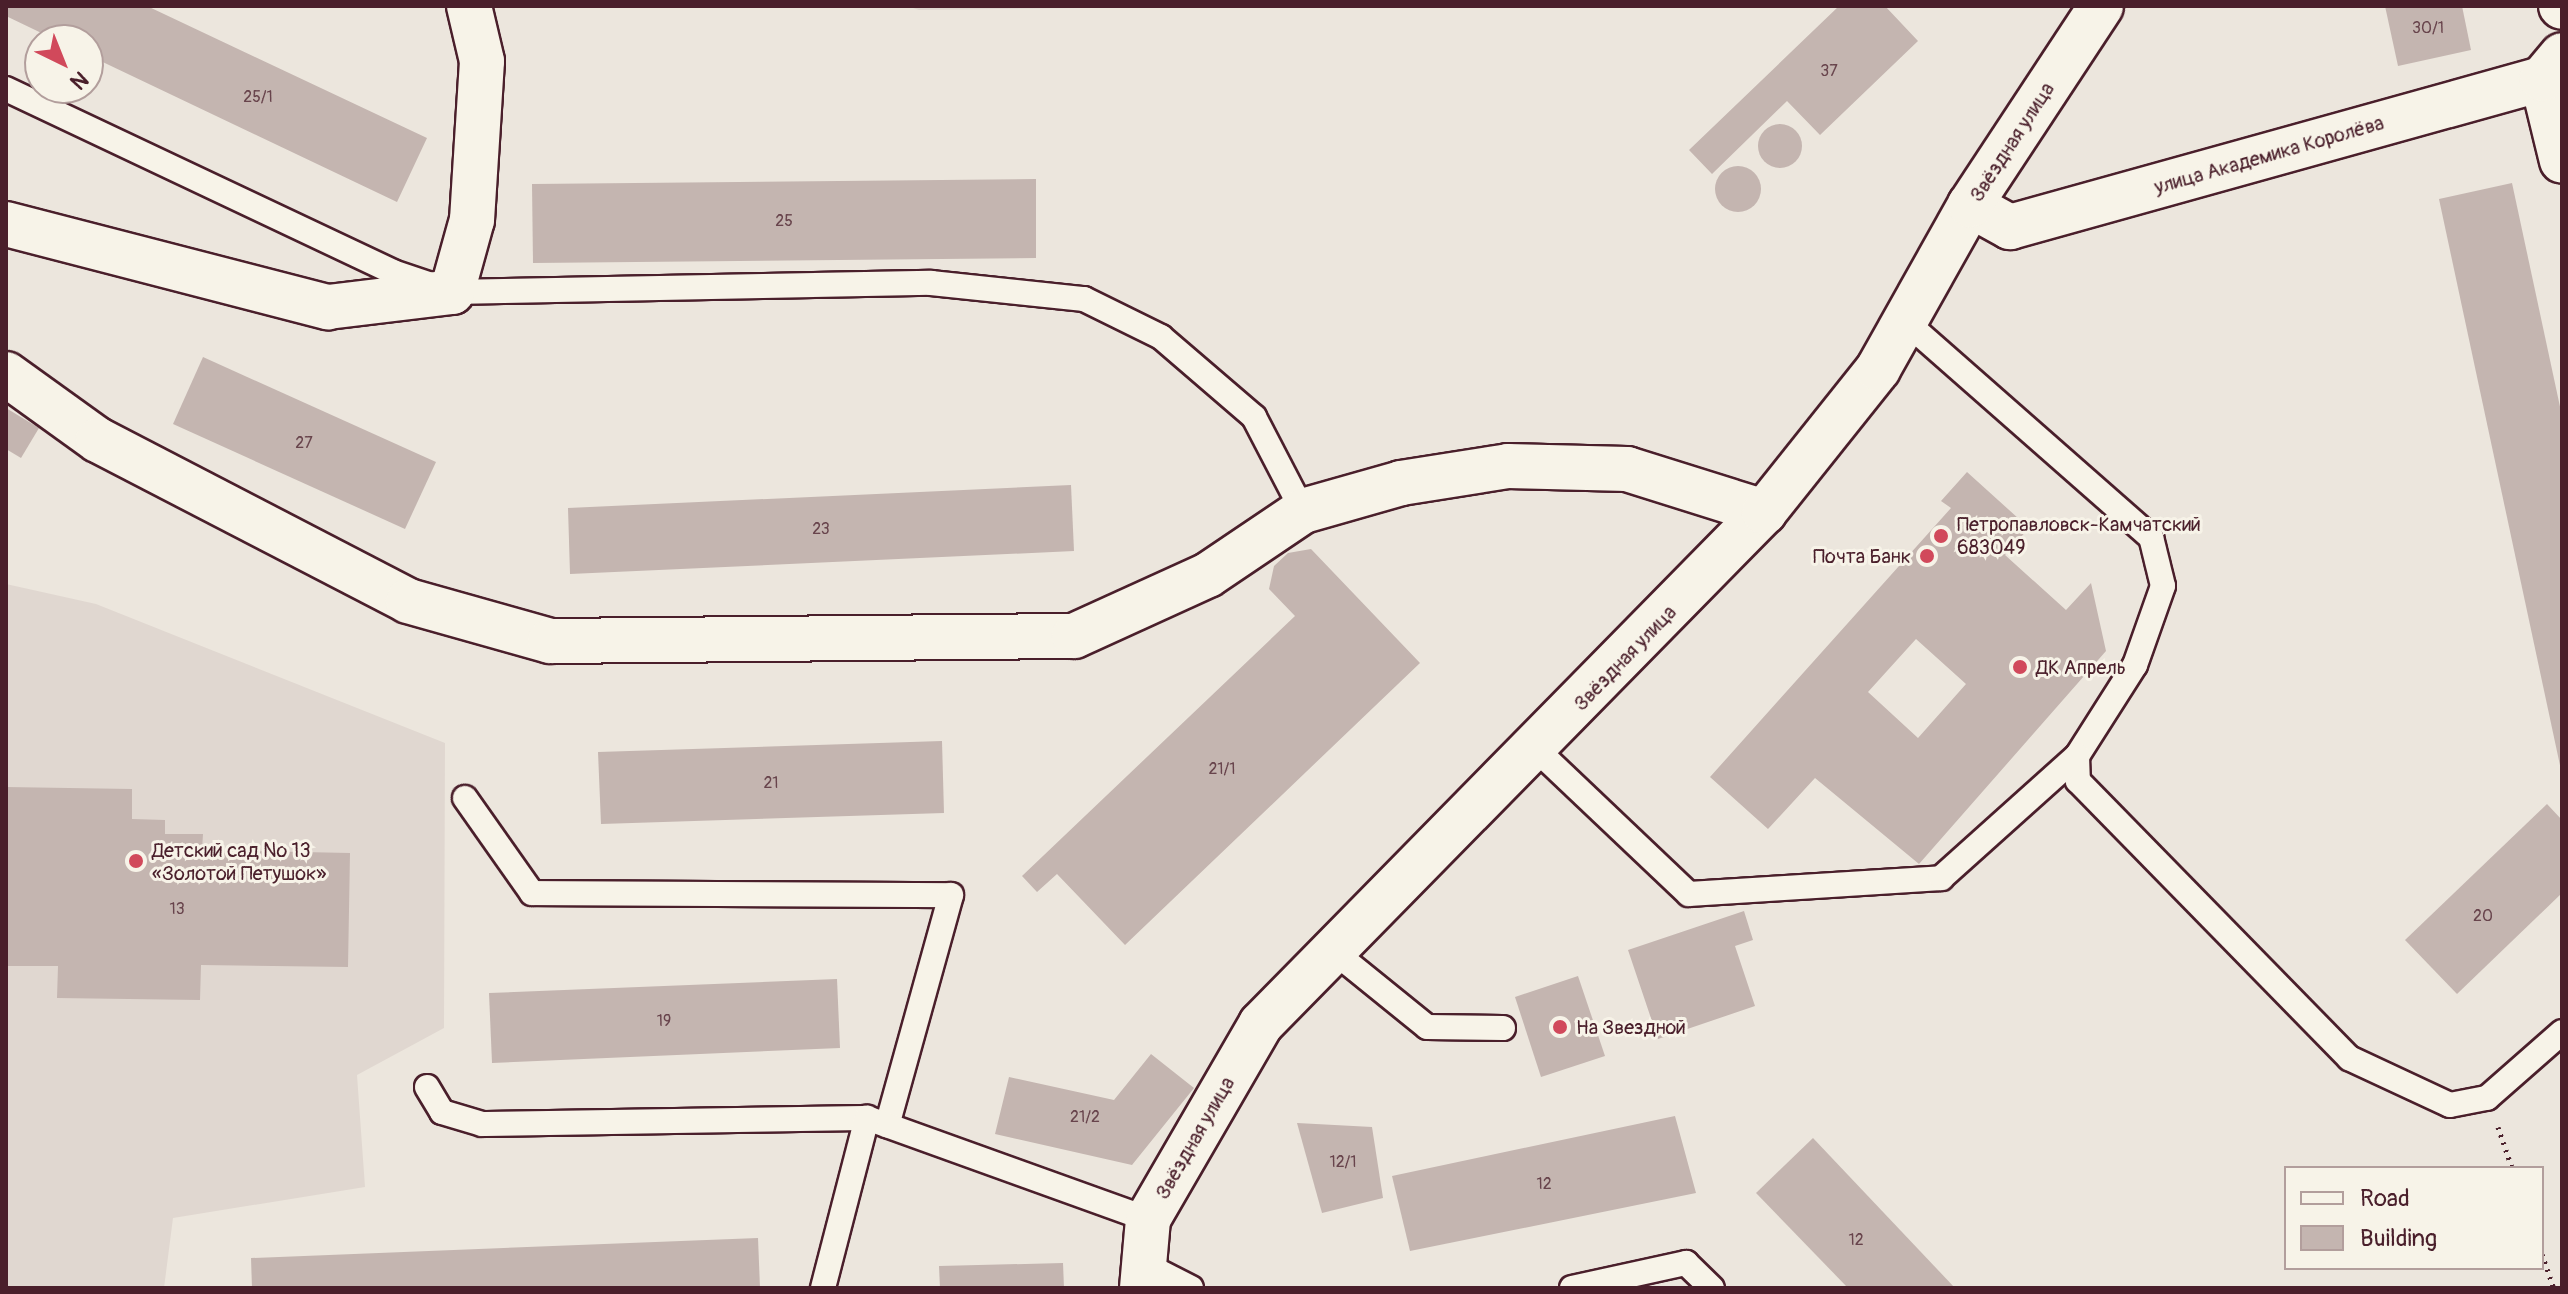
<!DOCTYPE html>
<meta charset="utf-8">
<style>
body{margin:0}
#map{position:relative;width:2568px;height:1294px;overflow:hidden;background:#ece6dd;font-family:Pangolin,sans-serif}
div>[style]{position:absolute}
.built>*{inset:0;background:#e0d7d0}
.building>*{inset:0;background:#c4b5b0}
.round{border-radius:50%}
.path>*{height:5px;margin-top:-2.5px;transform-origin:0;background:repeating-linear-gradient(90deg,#4a1f2b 0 2px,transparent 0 8px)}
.roads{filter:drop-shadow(2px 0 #4a1f2b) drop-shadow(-2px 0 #4a1f2b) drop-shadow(0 2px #4a1f2b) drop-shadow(0 -2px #4a1f2b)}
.lane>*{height:24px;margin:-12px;padding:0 12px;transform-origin:12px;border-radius:12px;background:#f7f3e8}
.street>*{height:44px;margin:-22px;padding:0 22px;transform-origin:22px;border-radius:22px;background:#f7f3e8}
.secondary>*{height:44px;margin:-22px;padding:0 22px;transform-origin:22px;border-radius:22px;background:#f7f3e8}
.dots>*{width:22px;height:22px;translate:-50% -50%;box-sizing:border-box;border:4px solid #f7f3e8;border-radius:50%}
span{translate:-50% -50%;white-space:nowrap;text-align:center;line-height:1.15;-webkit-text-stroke:6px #f7f3e8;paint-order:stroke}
.number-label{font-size:16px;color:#68444c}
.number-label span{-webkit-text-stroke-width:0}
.street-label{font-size:20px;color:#4a1f2b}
.poi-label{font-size:20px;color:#4a1f2b}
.left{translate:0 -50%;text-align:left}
.right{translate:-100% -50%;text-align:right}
.frame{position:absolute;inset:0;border:8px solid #4a1f2b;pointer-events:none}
.legend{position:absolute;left:2284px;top:1166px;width:260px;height:104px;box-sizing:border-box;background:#f7f3e8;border:2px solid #b29e9c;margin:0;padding:10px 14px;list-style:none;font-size:24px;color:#4a1f2b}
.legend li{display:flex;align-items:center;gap:16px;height:40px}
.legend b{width:40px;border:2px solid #b29e9c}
.north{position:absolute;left:24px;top:24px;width:80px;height:80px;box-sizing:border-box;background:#f7f3e8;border:2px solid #b29e9c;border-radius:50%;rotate:137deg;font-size:22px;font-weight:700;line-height:32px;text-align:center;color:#4a1f2b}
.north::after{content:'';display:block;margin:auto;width:28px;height:36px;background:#d1495b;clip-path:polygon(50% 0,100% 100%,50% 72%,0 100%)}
</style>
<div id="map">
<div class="built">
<i style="clip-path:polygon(907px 6px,1259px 6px,919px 10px)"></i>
<i style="clip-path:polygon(6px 584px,96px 604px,445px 743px,444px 1028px,357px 1075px,365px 1187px,173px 1218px,164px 1288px,6px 1288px)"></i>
</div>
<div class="building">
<i style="clip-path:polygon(6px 6px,147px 6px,427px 138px,397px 202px,88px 55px,88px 40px,56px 40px,6px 16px)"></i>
<i style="clip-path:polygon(1839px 6px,1885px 6px,1918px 41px,1820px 135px,1787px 101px,1712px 174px,1689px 150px)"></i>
<i style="clip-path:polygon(2385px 6px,2462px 6px,2471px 50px,2398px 66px)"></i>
<i class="round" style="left:1758px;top:124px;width:44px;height:44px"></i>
<i class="round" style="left:1715px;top:166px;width:46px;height:46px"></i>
<i style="clip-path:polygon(1036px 179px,1036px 258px,533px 263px,532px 184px)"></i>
<i style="clip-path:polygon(2512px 183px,2562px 416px,2561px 770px,2439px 199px)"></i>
<i style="clip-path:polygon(203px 357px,436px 462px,405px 529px,173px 424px)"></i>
<i style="clip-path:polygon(6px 408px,39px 428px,21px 458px,6px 449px)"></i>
<i style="clip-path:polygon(evenodd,1967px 472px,2029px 528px,2005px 555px,2066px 610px,2091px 583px,2106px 651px,1919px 864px,1815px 778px,1768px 829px,1710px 777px,1951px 508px,1941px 501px,1967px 472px,1916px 639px,1966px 684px,1918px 738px,1868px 692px,1916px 639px)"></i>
<i style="clip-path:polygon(1071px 485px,1074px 551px,570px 574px,568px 508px)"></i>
<i style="clip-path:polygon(1311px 549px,1420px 663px,1125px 945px,1057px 874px,1037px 892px,1022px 876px,1295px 616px,1269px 589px,1274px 566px,1288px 553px)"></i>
<i style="clip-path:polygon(942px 741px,944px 813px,601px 824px,598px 752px)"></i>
<i style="clip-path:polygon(6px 787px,132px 789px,132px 819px,165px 820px,165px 834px,203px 834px,202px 850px,350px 853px,348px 967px,201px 965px,200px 1000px,57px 998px,58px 966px,6px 966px)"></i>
<i style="clip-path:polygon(2547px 804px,2562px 820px,2562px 893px,2457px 994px,2405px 940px)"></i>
<i style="clip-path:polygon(1744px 911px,1753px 940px,1735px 946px,1755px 1006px,1658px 1039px,1628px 950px)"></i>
<i style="clip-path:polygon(1578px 976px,1605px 1056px,1541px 1077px,1515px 997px)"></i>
<i style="clip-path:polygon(837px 979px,840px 1048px,492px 1063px,489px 993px)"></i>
<i style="clip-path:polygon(1151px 1054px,1194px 1088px,1132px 1165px,995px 1134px,1009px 1077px,1114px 1100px)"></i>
<i style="clip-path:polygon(1675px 1116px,1696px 1193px,1410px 1251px,1392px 1176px)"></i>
<i style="clip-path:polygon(1297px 1123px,1372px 1127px,1383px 1198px,1322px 1213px)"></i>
<i style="clip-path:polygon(1813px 1138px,1955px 1288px,1848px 1288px,1756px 1193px)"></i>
<i style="clip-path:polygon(758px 1238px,760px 1288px,252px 1288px,251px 1258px)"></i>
<i style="clip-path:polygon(1063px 1263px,1064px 1288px,940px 1288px,939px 1266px)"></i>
</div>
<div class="path">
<i style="left:2498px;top:1127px;width:43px;rotate:71.1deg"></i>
<i style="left:2542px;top:1254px;width:36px;rotate:71deg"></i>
</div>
<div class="roads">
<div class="lane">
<i style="left:6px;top:89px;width:428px;rotate:25.3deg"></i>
<i style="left:393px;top:272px;width:62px;rotate:18.7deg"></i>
<i style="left:452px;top:292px;width:479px;rotate:-1.1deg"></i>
<i style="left:931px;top:283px;width:154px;rotate:6deg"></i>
<i style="left:1084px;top:299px;width:86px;rotate:26.3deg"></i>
<i style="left:1161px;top:337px;width:123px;rotate:40.7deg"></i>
<i style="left:1254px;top:417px;width:106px;rotate:62.5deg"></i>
<i style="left:1907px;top:323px;width:325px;rotate:41.3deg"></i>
<i style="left:2151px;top:537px;width:50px;rotate:76.2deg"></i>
<i style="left:2163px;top:586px;width:84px;rotate:109.5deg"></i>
<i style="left:2135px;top:665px;width:108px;rotate:122.5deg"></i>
<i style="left:2077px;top:756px;width:25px;rotate:88deg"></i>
<i style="left:2078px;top:781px;width:388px;rotate:45.6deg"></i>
<i style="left:2349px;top:1058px;width:111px;rotate:25deg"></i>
<i style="left:2450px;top:1105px;width:38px;rotate:-11deg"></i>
<i style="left:2487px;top:1098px;width:100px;rotate:-41.3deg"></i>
<i style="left:1537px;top:750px;width:209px;rotate:43.5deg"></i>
<i style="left:1689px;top:894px;width:253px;rotate:-3.6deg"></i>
<i style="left:1941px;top:878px;width:183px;rotate:-41.9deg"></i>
<i style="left:465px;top:798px;width:116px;rotate:54.8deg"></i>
<i style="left:532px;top:893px;width:419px;rotate:0.3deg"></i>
<i style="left:951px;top:895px;width:239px;rotate:105.5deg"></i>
<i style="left:1332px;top:950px;width:122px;rotate:39deg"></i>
<i style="left:1427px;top:1027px;width:76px;rotate:0.8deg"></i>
<i style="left:427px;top:1087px;width:29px;rotate:59deg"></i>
<i style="left:442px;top:1112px;width:42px;rotate:16.7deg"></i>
<i style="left:482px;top:1124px;width:385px;rotate:-0.9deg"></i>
<i style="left:867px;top:1118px;width:299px;rotate:19.8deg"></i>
<i style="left:1142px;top:1263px;width:55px;rotate:27deg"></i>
<i style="left:823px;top:1288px;width:176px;rotate:-75.5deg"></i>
<i style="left:1572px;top:1288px;width:117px;rotate:-12.4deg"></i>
<i style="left:1686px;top:1263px;width:36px;rotate:44deg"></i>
</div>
<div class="street">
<i style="left:2561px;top:6px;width:1px;rotate:45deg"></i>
<i style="left:2542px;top:79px;width:84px;rotate:76.3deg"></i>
<i style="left:1970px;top:205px;width:46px;rotate:28.8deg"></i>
<i style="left:2010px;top:227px;width:552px;rotate:-15.55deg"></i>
<i style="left:2542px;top:79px;width:31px;rotate:-50deg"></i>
<i style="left:6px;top:224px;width:333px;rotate:14.5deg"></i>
<i style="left:328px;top:307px;width:125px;rotate:-6.9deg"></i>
<i style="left:452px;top:292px;width:75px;rotate:-74.5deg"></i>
<i style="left:472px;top:220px;width:159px;rotate:-86.4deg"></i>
<i style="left:482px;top:61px;width:57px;rotate:-103.3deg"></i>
<i style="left:6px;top:374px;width:113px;rotate:35.7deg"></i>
<i style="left:98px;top:440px;width:349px;rotate:27.4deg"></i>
<i style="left:408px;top:601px;width:148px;rotate:15.7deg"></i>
<i style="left:550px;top:641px;width:524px;rotate:-0.55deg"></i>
<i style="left:1074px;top:636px;width:147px;rotate:-24.5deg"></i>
<i style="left:1208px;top:575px;width:115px;rotate:-34deg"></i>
<i style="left:1303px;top:511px;width:102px;rotate:-15.9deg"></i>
<i style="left:1401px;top:483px;width:108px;rotate:-9deg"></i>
<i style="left:1508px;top:466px;width:119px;rotate:1.4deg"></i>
<i style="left:1627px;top:469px;width:144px;rotate:17.4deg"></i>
</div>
<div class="secondary">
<i style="left:1142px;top:1288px;width:69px;rotate:-85deg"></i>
<i style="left:1148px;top:1219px;width:225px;rotate:-59.9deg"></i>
<i style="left:1261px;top:1024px;width:718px;rotate:-45.51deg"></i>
<i style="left:1764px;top:512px;width:183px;rotate:-51.4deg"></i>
<i style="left:1878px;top:369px;width:188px;rotate:-60.7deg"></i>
<i style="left:1970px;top:205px;width:238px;rotate:-56.6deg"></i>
</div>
</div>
<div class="dots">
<i style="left:1941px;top:536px;background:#d1495b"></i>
<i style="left:1927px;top:556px;background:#d1495b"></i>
<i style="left:2020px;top:667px;background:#d1495b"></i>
<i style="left:136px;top:861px;background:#d1495b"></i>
<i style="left:1560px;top:1027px;background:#d1495b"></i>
</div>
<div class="number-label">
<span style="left:2428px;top:28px">30/1</span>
<span style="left:1829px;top:71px">37</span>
<span style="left:258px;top:97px">25/1</span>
<span style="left:784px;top:221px">25</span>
<span style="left:304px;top:443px">27</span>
<span style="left:821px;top:529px">23</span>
<span style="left:1222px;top:769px">21/1</span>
<span style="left:771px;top:783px">21</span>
<span style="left:177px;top:909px">13</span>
<span style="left:2483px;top:916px">20</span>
<span style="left:664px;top:1021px">19</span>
<span style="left:1085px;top:1117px">21/2</span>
<span style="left:1343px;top:1162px">12/1</span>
<span style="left:1544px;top:1184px">12</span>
<span style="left:1856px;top:1240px">12</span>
</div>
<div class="street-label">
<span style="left:2012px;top:142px;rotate:-57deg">Звёздная улица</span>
<span style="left:2269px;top:155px;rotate:-16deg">улица Академика Королёва</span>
<span style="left:1625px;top:658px;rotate:-46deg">Звёздная улица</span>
<span style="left:1195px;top:1138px;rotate:-60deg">Звёздная улица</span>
</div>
<div class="poi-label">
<span class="left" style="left:1957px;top:536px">Петропавловск-Камчатский<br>683049</span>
<span class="right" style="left:1911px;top:556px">Почта Банк</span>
<span class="left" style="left:2036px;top:667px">ДК Апрель</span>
<span class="left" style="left:152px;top:862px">Детский сад № 13<br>«Золотой Петушок»</span>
<span class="left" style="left:1576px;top:1027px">На Звездной</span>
</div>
<div class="frame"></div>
<ul class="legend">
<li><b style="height:10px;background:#f7f3e8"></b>Road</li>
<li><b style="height:22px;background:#c4b5b0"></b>Building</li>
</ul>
<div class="north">N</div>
</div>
